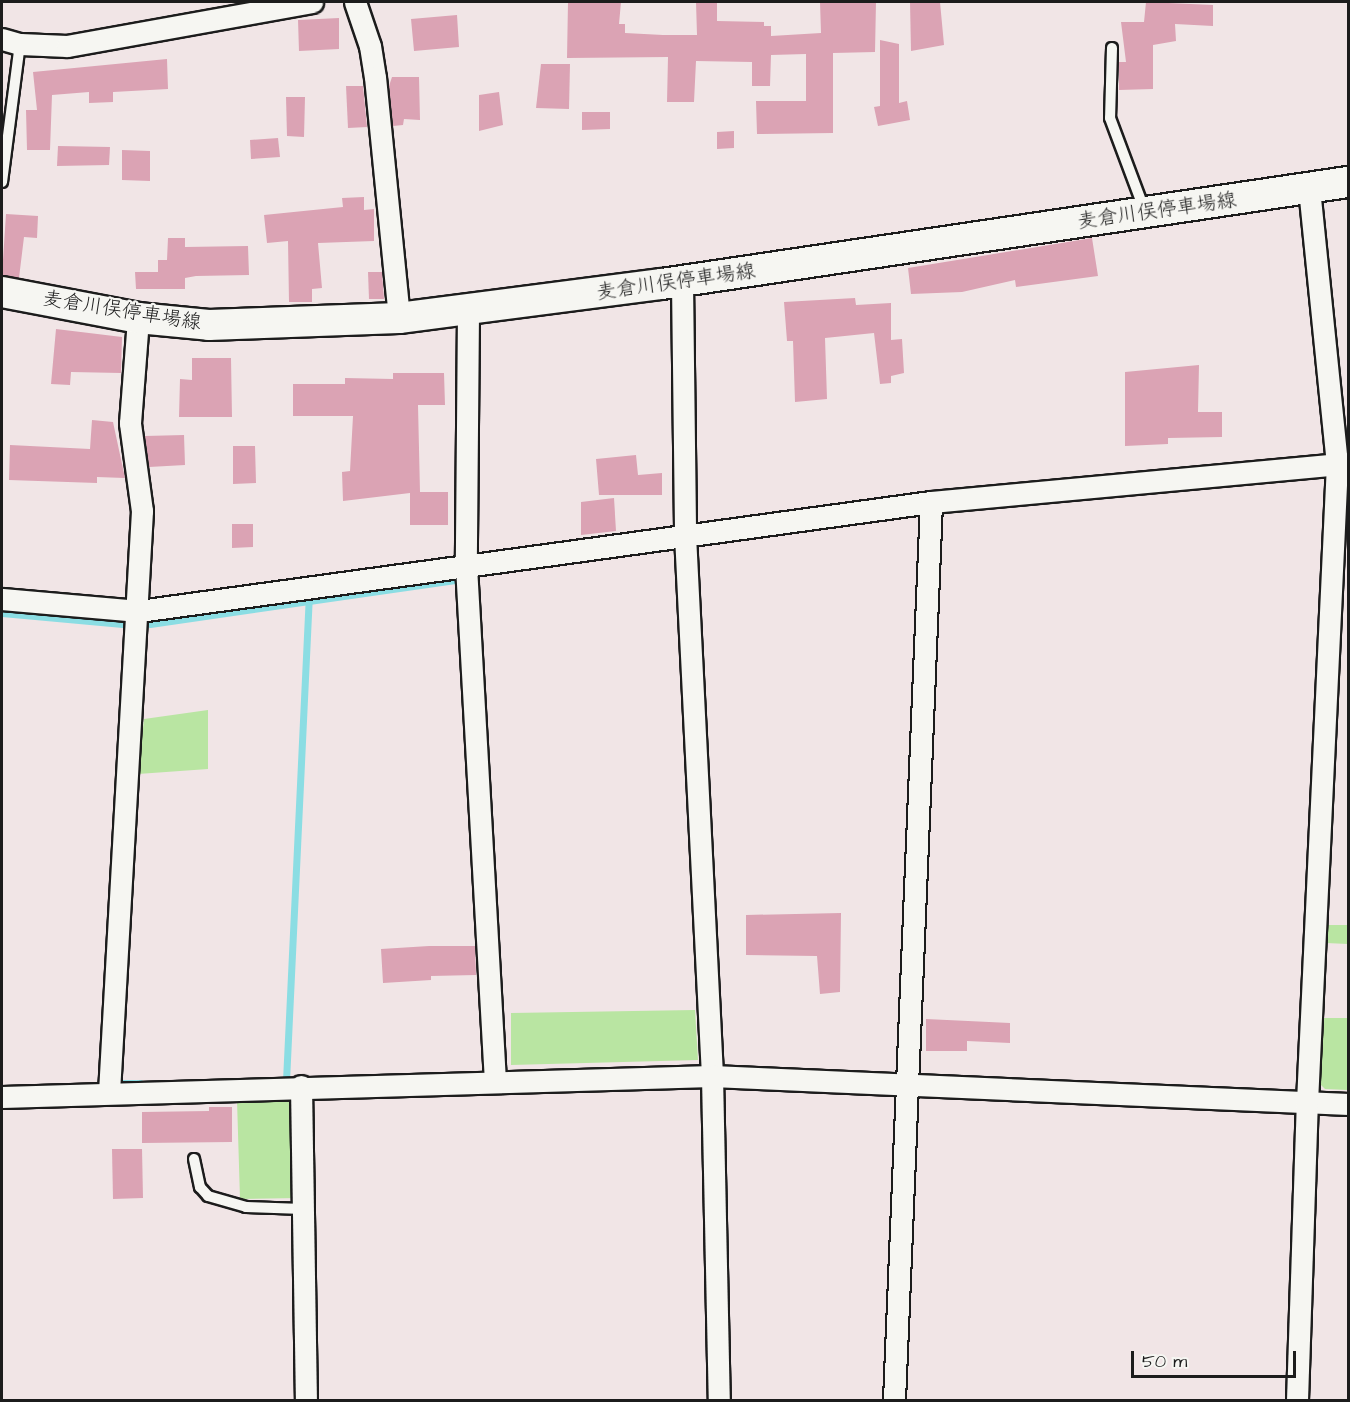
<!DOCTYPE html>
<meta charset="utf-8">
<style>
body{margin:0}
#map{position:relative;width:1350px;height:1402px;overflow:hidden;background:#f1e5e6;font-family:"Architects Daughter","Klee One",sans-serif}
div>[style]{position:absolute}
.green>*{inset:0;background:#b9e5a2}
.stream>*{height:7px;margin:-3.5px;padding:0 3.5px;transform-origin:3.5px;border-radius:3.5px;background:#8bdde3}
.building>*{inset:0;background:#dba3b4}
.roads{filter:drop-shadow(2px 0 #1c1c1c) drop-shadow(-2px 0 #1c1c1c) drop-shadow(0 2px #1c1c1c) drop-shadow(0 -2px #1c1c1c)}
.lane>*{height:10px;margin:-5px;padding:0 5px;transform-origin:5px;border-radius:5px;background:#f6f6f2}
.street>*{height:21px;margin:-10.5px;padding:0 10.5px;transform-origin:10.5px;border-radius:10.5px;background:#f6f6f2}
.secondary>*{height:30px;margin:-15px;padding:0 15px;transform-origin:15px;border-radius:15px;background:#f6f6f2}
span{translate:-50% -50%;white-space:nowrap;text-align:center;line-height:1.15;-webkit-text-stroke:4.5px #f6f6f2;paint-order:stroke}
.street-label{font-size:20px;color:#1c1c1c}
.frame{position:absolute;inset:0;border:3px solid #1c1c1c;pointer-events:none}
.scale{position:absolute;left:1131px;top:1351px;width:165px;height:27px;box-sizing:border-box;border:3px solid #1c1c1c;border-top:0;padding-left:8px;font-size:18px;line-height:21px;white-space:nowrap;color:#1c1c1c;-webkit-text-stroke:4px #f6f6f2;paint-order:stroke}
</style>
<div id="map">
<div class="green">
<i style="clip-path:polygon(208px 710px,208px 769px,138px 774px,144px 719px)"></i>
<i style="clip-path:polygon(1327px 925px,1348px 925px,1348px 944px,1326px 943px)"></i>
<i style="clip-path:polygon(695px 1010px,698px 1060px,511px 1065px,511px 1013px)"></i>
<i style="clip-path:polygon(1323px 1018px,1348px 1018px,1348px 1090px,1325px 1089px,1318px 1082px)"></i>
<i style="clip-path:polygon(292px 1098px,299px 1198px,240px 1199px,237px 1100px)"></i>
</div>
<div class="stream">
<i style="left:2px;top:613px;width:121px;rotate:5.2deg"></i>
<i style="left:150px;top:624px;width:310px;rotate:-8.2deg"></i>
<i style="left:286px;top:1081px;width:480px;rotate:-87.3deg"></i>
<i style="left:122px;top:1083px;width:18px"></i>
</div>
<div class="building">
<i style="clip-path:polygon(568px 2px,621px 2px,619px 24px,625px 24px,625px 33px,663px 35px,697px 35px,696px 2px,717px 2px,717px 21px,764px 22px,764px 26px,771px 26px,771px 36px,821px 33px,820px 2px,876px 2px,875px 52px,833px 53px,833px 133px,757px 134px,756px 101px,806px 101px,806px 54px,771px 55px,770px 86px,752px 86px,752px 62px,696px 61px,694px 102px,667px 102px,668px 57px,567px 58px)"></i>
<i style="clip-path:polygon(910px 2px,940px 2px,944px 45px,911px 51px)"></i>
<i style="clip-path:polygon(1146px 2px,1213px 5px,1213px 26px,1175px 24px,1176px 41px,1153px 45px,1153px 89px,1119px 90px,1119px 62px,1126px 62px,1121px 22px,1144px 22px)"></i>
<i style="clip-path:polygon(457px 15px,459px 47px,414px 51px,411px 19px)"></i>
<i style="clip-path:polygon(339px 18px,339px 49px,299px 51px,298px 20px)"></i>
<i style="clip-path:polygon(880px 40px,899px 44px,899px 103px,907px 101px,910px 120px,878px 126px,874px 107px,880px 106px)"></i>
<i style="clip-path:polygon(167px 59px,168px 89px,113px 92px,113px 102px,89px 103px,89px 92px,52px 95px,50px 150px,27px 150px,26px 110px,37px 110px,33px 72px)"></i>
<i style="clip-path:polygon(541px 64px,570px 64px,569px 109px,536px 108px)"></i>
<i style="clip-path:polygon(392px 77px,419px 77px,420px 120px,404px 119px,403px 125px,393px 126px,389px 86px)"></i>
<i style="clip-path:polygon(346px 86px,363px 86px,367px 127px,348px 128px)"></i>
<i style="clip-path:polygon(499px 92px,503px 125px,479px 131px,479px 95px)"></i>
<i style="clip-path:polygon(286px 97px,305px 97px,304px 137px,287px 136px)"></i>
<i style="clip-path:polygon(582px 112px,610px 112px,610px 129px,582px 130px)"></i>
<i style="clip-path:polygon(734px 131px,734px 148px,717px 149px,717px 132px)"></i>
<i style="clip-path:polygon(278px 138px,280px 157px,251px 159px,250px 140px)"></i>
<i style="clip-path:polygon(58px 146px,110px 147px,109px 165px,57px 166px)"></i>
<i style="clip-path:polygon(122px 150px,150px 151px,150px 181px,122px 180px)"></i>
<i style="clip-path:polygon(364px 197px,364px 210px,374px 209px,374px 241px,318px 243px,322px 288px,312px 289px,312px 302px,289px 302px,288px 241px,267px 243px,264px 215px,343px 207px,342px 198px)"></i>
<i style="clip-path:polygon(6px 214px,38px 216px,37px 238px,24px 237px,19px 278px,2px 275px)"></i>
<i style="clip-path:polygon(168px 238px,185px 238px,185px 247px,248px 246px,249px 275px,196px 276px,185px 278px,185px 289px,136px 289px,135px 272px,158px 272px,158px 260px,167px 260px)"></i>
<i style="clip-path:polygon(1092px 238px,1098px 276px,1016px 287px,1015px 280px,962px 292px,911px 294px,908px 268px)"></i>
<i style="clip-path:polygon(368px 272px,382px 272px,384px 299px,369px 299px)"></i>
<i style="clip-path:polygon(855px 298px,856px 305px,891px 303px,891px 340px,902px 339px,904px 373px,891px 376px,891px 383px,880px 384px,874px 333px,825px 338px,827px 399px,795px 402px,793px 341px,787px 341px,784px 302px)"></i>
<i style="clip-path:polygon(56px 329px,122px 337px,121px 373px,71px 372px,70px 385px,51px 384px)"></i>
<i style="clip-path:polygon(192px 358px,231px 358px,232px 417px,179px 417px,180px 379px,192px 380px)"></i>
<i style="clip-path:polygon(1199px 365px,1198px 412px,1222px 412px,1222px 437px,1168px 438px,1168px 444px,1125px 446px,1125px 372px)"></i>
<i style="clip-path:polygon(393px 373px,444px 373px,445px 405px,418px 405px,420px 492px,448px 492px,448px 525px,410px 525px,410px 493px,343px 501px,342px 472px,350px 471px,353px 416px,293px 416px,293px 384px,345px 384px,345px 378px,393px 379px)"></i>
<i style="clip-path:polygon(92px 420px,113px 422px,125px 478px,97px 477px,97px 483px,9px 480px,10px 445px,90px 449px)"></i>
<i style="clip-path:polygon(184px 435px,185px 465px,149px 467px,145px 436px)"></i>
<i style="clip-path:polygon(233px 446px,255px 446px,256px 483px,233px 484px)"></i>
<i style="clip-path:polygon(636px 455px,638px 475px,662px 473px,662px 495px,599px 495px,596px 459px)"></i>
<i style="clip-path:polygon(614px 498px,616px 531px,581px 535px,581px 502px)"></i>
<i style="clip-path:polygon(232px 524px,253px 524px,253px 547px,232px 548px)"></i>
<i style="clip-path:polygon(841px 913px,840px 992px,820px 994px,817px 956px,746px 955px,746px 915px)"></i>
<i style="clip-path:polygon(429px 946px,475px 946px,476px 975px,431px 976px,431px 980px,383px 983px,381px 949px)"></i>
<i style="clip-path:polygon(926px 1019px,1010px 1023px,1010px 1043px,967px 1041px,967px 1051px,926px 1051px)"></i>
<i style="clip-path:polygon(209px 1107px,232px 1107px,232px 1142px,142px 1143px,142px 1112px,209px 1111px)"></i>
<i style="clip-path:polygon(112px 1149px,142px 1149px,143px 1198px,113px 1199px)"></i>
</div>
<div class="roads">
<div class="lane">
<i style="left:1112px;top:48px;width:70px;rotate:91.6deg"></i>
<i style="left:1110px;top:118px;width:97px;rotate:69.5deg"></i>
<i style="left:2px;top:182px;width:139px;rotate:-82.6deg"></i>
<i style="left:194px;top:1159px;width:29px;rotate:78deg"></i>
<i style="left:200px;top:1187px;width:12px;rotate:48deg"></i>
<i style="left:208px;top:1196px;width:40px;rotate:16deg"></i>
<i style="left:246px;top:1207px;width:57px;rotate:2deg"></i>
</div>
<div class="street">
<i style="left:355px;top:2px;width:46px;rotate:71.2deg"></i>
<i style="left:370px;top:46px;width:31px;rotate:81deg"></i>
<i style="left:375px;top:77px;width:242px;rotate:84.3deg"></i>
<i style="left:2px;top:39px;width:19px;rotate:16deg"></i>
<i style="left:20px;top:44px;width:47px;rotate:2.4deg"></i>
<i style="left:67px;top:46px;width:249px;rotate:-10.2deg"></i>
<i style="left:682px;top:282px;width:253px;rotate:89.3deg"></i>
<i style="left:685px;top:535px;width:542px;rotate:87.14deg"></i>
<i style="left:712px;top:1076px;width:324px;rotate:88.8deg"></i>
<i style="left:468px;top:312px;width:254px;rotate:90.5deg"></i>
<i style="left:466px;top:566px;width:516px;rotate:86.78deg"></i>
<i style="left:2px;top:599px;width:138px;rotate:5deg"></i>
<i style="left:139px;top:611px;width:799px;rotate:-7.84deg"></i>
<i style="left:931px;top:502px;width:419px;rotate:-5.3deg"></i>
<i style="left:301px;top:1086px;width:314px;rotate:89.1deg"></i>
<i style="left:109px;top:1092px;width:582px;rotate:-86.75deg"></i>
<i style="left:142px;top:511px;width:89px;rotate:-97.8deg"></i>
<i style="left:130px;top:423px;width:105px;rotate:-85.6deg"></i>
<i style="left:2px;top:1097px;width:710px;rotate:-1.69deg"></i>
<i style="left:712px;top:1076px;width:637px;rotate:2.52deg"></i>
<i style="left:894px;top:1400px;width:899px;rotate:-87.64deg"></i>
<i style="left:1297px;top:1400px;width:298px;rotate:-88.1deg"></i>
<i style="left:1307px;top:1102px;width:639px;rotate:-87.31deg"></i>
<i style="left:1337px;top:464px;width:277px;rotate:-95.8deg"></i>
</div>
<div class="secondary">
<i style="left:2px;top:292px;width:138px;rotate:10.8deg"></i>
<i style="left:138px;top:318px;width:71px;rotate:5.6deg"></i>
<i style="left:209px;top:325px;width:190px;rotate:-2.1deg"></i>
<i style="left:399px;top:318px;width:265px;rotate:-7.4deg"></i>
<i style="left:662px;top:284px;width:694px;rotate:-8.46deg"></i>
</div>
</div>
<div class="street-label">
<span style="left:1157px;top:211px;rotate:-8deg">麦倉川俣停車場線</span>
<span style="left:676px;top:282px;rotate:-8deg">麦倉川俣停車場線</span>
<span style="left:122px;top:311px;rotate:9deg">麦倉川俣停車場線</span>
</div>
<div class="frame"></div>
<div class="scale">50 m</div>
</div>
